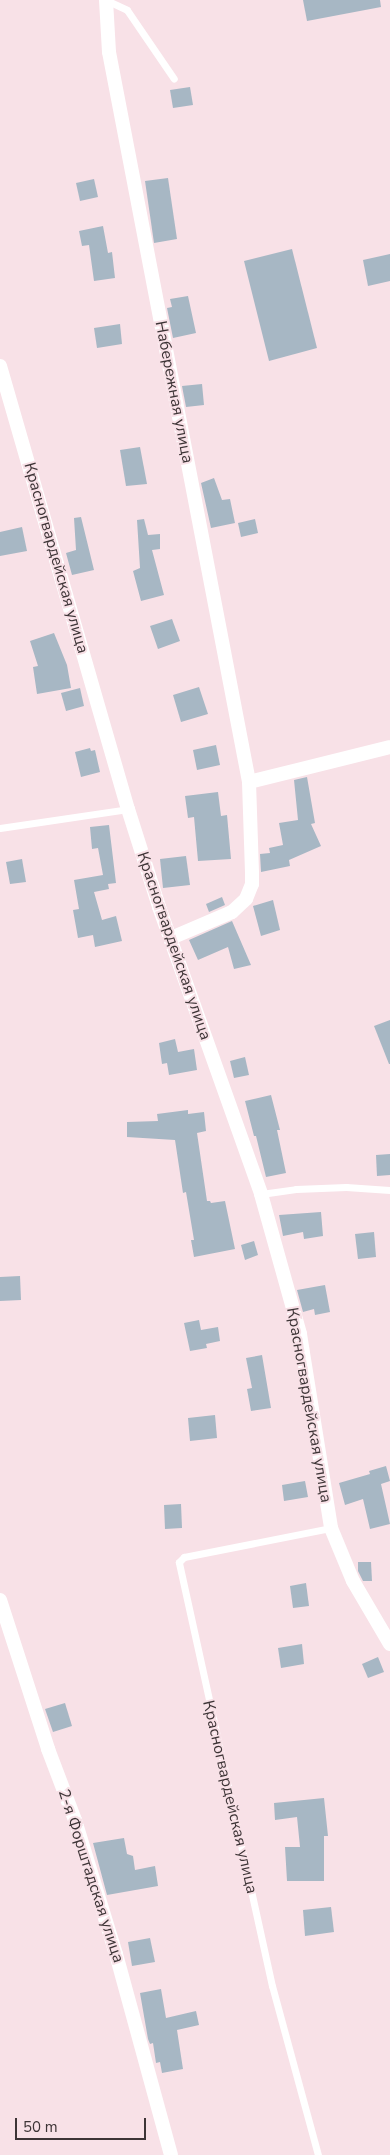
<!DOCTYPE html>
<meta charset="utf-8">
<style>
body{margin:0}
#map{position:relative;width:390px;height:2155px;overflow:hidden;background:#f8e1e7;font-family:"Nunito Sans",sans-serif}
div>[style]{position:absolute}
.building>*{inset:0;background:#a7b7c4}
.lane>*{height:7px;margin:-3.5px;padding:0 3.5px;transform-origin:3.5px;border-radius:3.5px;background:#fff}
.street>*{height:14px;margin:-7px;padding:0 7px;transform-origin:7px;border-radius:7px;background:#fff}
span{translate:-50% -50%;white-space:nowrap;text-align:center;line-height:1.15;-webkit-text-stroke:4px #f8e1e7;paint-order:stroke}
.street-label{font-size:16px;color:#3d3436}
.scale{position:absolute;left:15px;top:2118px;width:131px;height:22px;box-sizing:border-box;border:2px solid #3d3436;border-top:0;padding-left:6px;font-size:15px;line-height:18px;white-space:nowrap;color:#3d3436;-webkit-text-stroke:4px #f8e1e7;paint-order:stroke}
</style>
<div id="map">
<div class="building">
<i style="clip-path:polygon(303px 0,380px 0,381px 7px,307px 21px)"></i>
<i style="clip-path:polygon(190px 87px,193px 105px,173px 108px,170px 90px)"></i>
<i style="clip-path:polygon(168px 178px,177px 239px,154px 243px,145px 181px)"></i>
<i style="clip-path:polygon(94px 179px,98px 197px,80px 201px,76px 183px)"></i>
<i style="clip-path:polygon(103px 226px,108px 253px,112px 252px,115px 278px,94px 281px,89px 245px,82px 246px,79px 231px)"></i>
<i style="clip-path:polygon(292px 249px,317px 348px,269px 361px,244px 261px)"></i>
<i style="clip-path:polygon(390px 254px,390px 281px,368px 286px,363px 260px)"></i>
<i style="clip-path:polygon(188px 296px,196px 333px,173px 338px,167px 308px,172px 307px,170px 299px)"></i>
<i style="clip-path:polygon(120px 324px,122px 344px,97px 348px,94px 328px)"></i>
<i style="clip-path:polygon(202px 384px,204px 405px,186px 407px,182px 386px)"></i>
<i style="clip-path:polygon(140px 447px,147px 484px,126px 486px,120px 450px)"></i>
<i style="clip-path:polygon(214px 478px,222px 500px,230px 499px,235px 523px,211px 528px,201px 483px)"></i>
<i style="clip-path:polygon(81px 517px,94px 570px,72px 575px,66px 553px,76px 550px,74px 518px)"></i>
<i style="clip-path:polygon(144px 519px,148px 535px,160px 534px,160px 549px,152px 550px,164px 595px,141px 601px,133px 571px,140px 568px,137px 520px)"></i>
<i style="clip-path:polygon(255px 519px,258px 533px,241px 537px,238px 523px)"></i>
<i style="clip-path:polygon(22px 527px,27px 551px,0 556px,0 532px)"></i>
<i style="clip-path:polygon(172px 619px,180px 641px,158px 649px,150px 626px)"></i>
<i style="clip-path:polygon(54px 633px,67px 665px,71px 688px,37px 694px,33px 667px,38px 666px,30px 641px)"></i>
<i style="clip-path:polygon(199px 687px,208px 714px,181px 722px,173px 695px)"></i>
<i style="clip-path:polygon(80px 688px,84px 706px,66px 711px,61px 693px)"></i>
<i style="clip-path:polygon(216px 745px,220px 765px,197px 770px,193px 750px)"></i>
<i style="clip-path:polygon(90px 748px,91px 751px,95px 750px,100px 772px,81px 777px,75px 752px)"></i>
<i style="clip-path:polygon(307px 777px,315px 823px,311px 824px,321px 846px,289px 860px,290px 866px,261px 872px,260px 854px,270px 853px,269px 848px,283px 845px,279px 823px,298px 820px,294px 780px)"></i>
<i style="clip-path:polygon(218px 792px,221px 816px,227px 815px,231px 859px,198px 861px,194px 817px,188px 818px,185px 796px)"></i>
<i style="clip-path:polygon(109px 825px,116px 883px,108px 884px,109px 889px,94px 892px,102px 920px,116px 916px,122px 941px,95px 947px,93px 935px,78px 938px,73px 910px,79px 909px,74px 880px,103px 875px,98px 848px,92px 849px,90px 827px)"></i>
<i style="clip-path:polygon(186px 856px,190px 885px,163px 888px,160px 859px)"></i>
<i style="clip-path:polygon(22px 859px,26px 882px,10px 884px,6px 862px)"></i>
<i style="clip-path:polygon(222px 897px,225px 905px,209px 912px,206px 904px)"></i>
<i style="clip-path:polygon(273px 900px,280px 930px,261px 936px,253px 906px)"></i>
<i style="clip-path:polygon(232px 921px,251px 965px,234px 969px,228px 947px,198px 960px,189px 940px)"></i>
<i style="clip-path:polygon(390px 1020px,390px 1064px,389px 1064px,374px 1026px)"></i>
<i style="clip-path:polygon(175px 1039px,178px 1052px,194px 1049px,197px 1070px,169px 1075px,167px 1063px,162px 1064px,159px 1043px)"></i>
<i style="clip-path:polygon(245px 1057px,249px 1075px,234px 1078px,230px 1061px)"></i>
<i style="clip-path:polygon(271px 1095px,280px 1130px,277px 1130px,286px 1173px,266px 1177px,256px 1136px,254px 1136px,245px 1101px)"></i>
<i style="clip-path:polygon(188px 1110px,188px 1114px,204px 1112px,206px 1131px,197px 1133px,207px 1201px,210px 1201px,211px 1203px,225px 1201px,235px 1249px,194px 1257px,191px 1240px,194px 1240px,186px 1192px,183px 1193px,175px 1140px,127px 1137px,127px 1122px,158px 1121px,157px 1114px)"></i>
<i style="clip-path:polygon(390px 1154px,390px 1175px,377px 1176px,376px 1155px)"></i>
<i style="clip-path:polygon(321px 1212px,323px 1236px,304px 1239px,303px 1232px,283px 1236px,279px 1215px)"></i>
<i style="clip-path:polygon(374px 1232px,376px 1257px,358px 1259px,355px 1234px)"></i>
<i style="clip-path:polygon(254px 1241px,258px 1255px,245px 1260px,241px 1245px)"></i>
<i style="clip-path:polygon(20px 1276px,21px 1300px,0 1301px,0 1277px)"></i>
<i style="clip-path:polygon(325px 1285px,330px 1312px,315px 1315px,314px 1309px,303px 1312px,297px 1290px)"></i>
<i style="clip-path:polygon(199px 1320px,201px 1330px,218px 1327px,220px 1341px,206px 1344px,207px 1348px,190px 1351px,184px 1323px)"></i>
<i style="clip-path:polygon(262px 1355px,271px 1408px,251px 1411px,247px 1389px,252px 1388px,246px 1358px)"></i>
<i style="clip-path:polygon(215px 1415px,217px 1438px,190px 1441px,188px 1418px)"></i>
<i style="clip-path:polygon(386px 1466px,390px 1481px,381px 1484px,390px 1524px,370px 1529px,363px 1499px,345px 1505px,339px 1483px,370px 1474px,369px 1471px)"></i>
<i style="clip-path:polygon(305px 1481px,308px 1497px,284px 1501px,282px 1485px)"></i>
<i style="clip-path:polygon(181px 1504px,182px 1528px,165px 1529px,164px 1505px)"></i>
<i style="clip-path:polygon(358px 1562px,371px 1562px,372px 1581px,363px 1581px,358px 1571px)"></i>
<i style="clip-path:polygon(306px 1583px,309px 1606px,293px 1608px,290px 1586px)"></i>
<i style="clip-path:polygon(302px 1644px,304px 1664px,281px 1668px,278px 1648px)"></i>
<i style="clip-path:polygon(378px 1657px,384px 1672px,368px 1678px,362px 1664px)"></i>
<i style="clip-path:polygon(65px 1703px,72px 1726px,53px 1732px,45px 1709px)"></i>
<i style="clip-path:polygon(324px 1798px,328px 1836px,324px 1836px,324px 1881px,287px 1881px,285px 1847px,300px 1847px,297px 1817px,275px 1820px,274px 1803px)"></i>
<i style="clip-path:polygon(124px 1838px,127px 1854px,133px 1856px,135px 1870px,155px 1866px,158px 1886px,107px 1895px,93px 1843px)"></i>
<i style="clip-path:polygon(331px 1907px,334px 1932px,305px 1936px,303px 1910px)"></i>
<i style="clip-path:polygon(150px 1938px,155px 1962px,132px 1966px,128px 1942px)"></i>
<i style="clip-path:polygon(161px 1989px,166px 2018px,196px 2011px,199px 2025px,177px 2030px,183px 2069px,162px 2073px,160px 2062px,156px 2063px,153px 2043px,150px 2044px,148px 2039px,140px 1993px)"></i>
</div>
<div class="lane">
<i style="left:106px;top:0;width:23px;rotate:25deg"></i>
<i style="left:127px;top:10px;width:83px;rotate:55.7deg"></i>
<i style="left:0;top:828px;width:129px;rotate:-8.4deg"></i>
<i style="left:261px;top:1194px;width:35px;rotate:-8deg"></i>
<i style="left:296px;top:1189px;width:50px;rotate:-2.3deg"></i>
<i style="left:346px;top:1187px;width:44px;rotate:3.9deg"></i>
<i style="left:318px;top:2155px;width:175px;rotate:-105.2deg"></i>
<i style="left:272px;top:1986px;width:434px;rotate:-102.4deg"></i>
<i style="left:179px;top:1562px;width:7px;rotate:-45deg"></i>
<i style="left:184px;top:1557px;width:150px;rotate:-11.2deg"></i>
</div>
<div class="street">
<i style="left:106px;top:0;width:52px;rotate:86.7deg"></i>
<i style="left:109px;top:52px;width:743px;rotate:79.14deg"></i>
<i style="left:249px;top:782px;width:91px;rotate:88.1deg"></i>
<i style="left:252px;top:873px;width:11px;rotate:90deg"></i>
<i style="left:252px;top:884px;width:16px;rotate:112deg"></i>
<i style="left:246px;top:899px;width:19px;rotate:137deg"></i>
<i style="left:232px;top:912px;width:66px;rotate:156.9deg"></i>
<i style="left:0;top:366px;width:461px;rotate:73.9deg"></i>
<i style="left:128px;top:809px;width:103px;rotate:72.4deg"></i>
<i style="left:159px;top:907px;width:305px;rotate:70.4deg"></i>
<i style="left:261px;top:1194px;width:145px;rotate:74.4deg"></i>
<i style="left:300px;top:1334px;width:196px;rotate:80.9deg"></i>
<i style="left:331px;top:1528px;width:57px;rotate:67.5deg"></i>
<i style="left:353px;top:1581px;width:73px;rotate:59.6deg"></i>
<i style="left:249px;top:782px;width:145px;rotate:-13.9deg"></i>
<i style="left:0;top:1600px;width:157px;rotate:72.1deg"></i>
<i style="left:48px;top:1749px;width:76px;rotate:69.2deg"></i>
<i style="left:75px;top:1820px;width:140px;rotate:73deg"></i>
<i style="left:116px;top:1954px;width:208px;rotate:74.7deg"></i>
</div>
<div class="street-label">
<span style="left:174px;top:392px;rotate:79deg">Набережная улица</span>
<span style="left:56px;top:558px;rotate:74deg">Красногвардейская улица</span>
<span style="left:174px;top:946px;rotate:71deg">Красногвардейская улица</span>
<span style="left:309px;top:1405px;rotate:80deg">Красногвардейская улица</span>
<span style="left:230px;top:1797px;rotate:77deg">Красногвардейская улица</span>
<span style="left:91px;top:1876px;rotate:72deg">2-я Форштадская улица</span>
</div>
<div class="scale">50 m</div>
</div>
